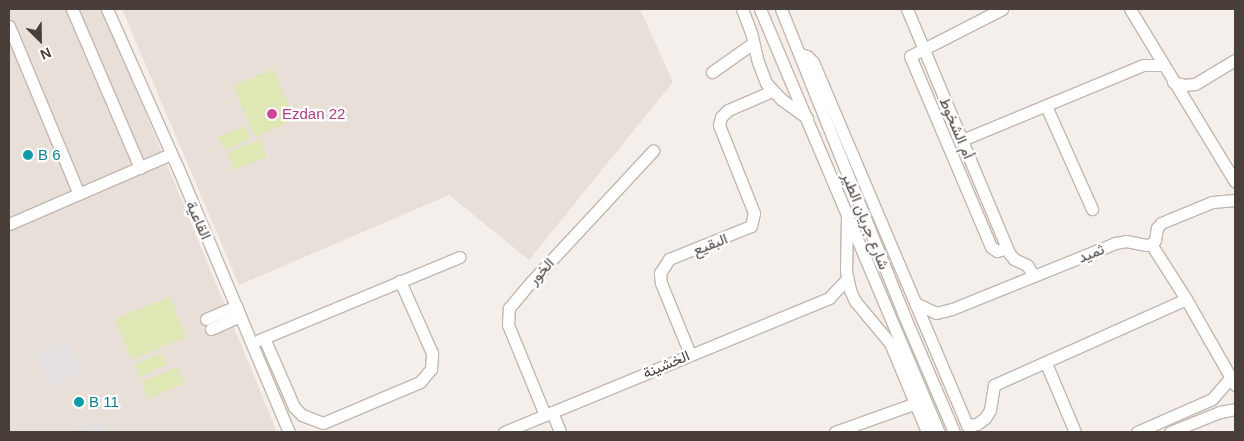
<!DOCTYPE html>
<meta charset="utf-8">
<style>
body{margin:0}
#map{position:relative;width:1244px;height:441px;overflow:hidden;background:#f5efeb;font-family:Helvetica,Vazirmatn,sans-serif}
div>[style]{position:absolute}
.residential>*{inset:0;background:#e8dfd9}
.green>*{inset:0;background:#dfe7b5}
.parking>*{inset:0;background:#e3e0df}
.roads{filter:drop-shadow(1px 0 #c3b7b0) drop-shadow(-1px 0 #c3b7b0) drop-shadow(0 1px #c3b7b0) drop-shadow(0 -1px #c3b7b0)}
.minor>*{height:11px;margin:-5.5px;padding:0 5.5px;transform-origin:5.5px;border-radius:5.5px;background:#fff}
.dots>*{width:14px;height:14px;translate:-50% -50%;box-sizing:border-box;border:2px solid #fff;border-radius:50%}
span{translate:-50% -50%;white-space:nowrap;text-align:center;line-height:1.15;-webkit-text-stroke:4.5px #fff;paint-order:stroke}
.hotel-label{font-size:15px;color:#b23c85}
.left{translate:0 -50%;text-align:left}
.street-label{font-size:15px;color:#493e38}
.culture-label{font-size:15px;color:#0d838f}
.frame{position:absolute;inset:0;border:10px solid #493e38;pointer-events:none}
.north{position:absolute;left:15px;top:15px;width:50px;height:50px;-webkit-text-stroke:4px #fff;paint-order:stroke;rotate:157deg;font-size:14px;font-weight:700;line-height:20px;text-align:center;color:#493e38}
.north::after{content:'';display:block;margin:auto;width:18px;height:22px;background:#493e38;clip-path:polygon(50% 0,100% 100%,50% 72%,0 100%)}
</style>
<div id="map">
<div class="residential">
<i style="clip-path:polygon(9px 9px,103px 9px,277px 432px,9px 432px)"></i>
<i style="clip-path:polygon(122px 9px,640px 9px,673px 82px,529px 260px,449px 195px,239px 285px)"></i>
</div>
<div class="green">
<i style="clip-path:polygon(273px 69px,295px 120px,255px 137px,233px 86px)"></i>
<i style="clip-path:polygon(245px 126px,250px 139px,224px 150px,218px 137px)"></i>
<i style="clip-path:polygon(260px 139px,267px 157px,234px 170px,227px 153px)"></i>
<i style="clip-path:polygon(170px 297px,186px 337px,131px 360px,115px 319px)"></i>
<i style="clip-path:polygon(161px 353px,166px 365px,140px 377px,135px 365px)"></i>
<i style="clip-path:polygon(177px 367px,184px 384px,148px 399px,141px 382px)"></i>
</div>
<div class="parking">
<i style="clip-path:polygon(68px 340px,82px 373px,49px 387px,35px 353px)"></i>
<i style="clip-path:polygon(103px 418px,109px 432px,71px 432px)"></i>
</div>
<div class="roads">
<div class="minor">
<i style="left:72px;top:9px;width:173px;rotate:66.8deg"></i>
<i style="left:107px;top:9px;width:172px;rotate:66deg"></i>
<i style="left:177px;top:166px;width:289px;rotate:67.2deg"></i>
<i style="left:742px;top:9px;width:25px;rotate:69deg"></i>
<i style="left:751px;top:32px;width:31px;rotate:77deg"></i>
<i style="left:758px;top:62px;width:22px;rotate:69deg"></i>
<i style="left:766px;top:83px;width:22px;rotate:47deg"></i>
<i style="left:781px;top:99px;width:32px;rotate:36deg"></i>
<i style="left:760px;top:9px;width:459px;rotate:67.1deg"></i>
<i style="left:781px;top:9px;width:328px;rotate:68.1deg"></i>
<i style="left:903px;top:313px;width:129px;rotate:66.8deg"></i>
<i style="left:907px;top:9px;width:264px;rotate:67.3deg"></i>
<i style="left:1009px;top:253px;width:8px;rotate:50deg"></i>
<i style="left:1014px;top:259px;width:14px;rotate:25deg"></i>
<i style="left:1027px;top:265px;width:13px;rotate:58deg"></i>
<i style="left:1002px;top:9px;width:103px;rotate:152.9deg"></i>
<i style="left:910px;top:56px;width:207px;rotate:67deg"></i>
<i style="left:991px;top:247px;width:7px;rotate:34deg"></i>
<i style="left:997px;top:251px;width:10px;rotate:-17deg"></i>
<i style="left:1130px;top:9px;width:202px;rotate:58.7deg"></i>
<i style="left:9px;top:26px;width:182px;rotate:67.4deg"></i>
<i style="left:800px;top:54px;width:7px;rotate:16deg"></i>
<i style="left:807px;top:56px;width:8px;rotate:45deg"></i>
<i style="left:813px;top:62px;width:402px;rotate:67deg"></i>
<i style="left:712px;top:72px;width:50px;rotate:-35.3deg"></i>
<i style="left:1173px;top:82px;width:11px;rotate:15deg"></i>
<i style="left:1184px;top:85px;width:11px;rotate:-5deg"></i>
<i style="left:1195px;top:84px;width:47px;rotate:-31deg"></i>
<i style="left:1046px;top:106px;width:113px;rotate:65.9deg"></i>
<i style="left:962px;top:140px;width:196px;rotate:-22.5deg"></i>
<i style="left:1143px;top:65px;width:19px"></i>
<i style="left:847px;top:216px;width:55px;rotate:91deg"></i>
<i style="left:846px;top:271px;width:19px;rotate:78deg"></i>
<i style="left:850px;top:290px;width:12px;rotate:66deg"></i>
<i style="left:855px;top:301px;width:55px;rotate:50.2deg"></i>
<i style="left:890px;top:343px;width:96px;rotate:67.4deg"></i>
<i style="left:9px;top:224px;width:176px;rotate:-23.4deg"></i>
<i style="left:1151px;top:244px;width:65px;rotate:57.5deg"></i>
<i style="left:1186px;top:299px;width:99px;rotate:60.3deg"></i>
<i style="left:915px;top:303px;width:23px;rotate:25deg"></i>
<i style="left:936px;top:313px;width:16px;rotate:-14deg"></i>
<i style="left:952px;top:309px;width:176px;rotate:-22deg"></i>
<i style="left:1115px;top:243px;width:11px;rotate:-10deg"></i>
<i style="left:1126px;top:241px;width:20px;rotate:11deg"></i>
<i style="left:1146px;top:245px;width:5px;rotate:-11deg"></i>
<i style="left:1151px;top:244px;width:6px;rotate:-45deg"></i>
<i style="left:1155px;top:240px;width:12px;rotate:-81deg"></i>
<i style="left:1157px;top:228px;width:6px;rotate:-51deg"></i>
<i style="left:1161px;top:223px;width:55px;rotate:-22.4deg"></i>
<i style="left:1212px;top:202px;width:23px;rotate:-5deg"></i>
<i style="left:206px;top:319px;width:33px;rotate:-23deg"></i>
<i style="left:211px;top:329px;width:32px;rotate:-24deg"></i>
<i style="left:264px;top:338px;width:75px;rotate:66.5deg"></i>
<i style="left:294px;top:407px;width:11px;rotate:45deg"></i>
<i style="left:302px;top:415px;width:22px;rotate:21deg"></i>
<i style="left:323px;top:423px;width:105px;rotate:-22.9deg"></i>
<i style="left:420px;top:382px;width:17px;rotate:-50deg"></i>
<i style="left:431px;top:369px;width:16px;rotate:-86deg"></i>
<i style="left:432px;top:353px;width:79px;rotate:-114deg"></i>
<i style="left:259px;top:340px;width:217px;rotate:-22.5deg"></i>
<i style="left:690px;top:354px;width:77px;rotate:-112.2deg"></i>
<i style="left:661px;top:283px;width:10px;rotate:-96deg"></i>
<i style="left:660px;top:273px;width:17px;rotate:-57deg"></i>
<i style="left:669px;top:259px;width:88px;rotate:-21.9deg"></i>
<i style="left:751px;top:226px;width:13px;rotate:-77deg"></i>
<i style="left:754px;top:213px;width:95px;rotate:-111.7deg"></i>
<i style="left:719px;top:125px;width:8px;rotate:-76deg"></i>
<i style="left:721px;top:117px;width:10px;rotate:-45deg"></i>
<i style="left:728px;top:110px;width:48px;rotate:-23.4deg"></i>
<i style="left:1048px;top:368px;width:69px;rotate:67.1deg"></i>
<i style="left:552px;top:412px;width:22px;rotate:68deg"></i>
<i style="left:545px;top:415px;width:97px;rotate:-112.3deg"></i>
<i style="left:508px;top:325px;width:17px;rotate:-87deg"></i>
<i style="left:509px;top:308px;width:35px;rotate:-50deg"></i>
<i style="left:532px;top:281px;width:178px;rotate:-47.1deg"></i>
<i style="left:967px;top:425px;width:10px;rotate:-6deg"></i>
<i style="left:977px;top:424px;width:10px;rotate:-37deg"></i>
<i style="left:985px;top:418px;width:9px;rotate:-58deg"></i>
<i style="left:990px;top:410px;width:25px;rotate:-81deg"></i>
<i style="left:994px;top:385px;width:210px;rotate:-24.1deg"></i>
<i style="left:504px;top:432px;width:352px;rotate:-22.4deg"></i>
<i style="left:829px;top:298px;width:26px;rotate:-47deg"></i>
<i style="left:835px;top:432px;width:86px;rotate:-19.7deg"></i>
<i style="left:1137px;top:432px;width:82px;rotate:-23.7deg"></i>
<i style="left:1212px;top:399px;width:29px;rotate:-49deg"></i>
<i style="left:1170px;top:432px;width:54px;rotate:-21.8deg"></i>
<i style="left:1220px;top:412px;width:15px;rotate:-11deg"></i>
</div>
</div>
<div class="dots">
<i style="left:272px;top:114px;background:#d1479c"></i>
<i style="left:28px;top:155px;background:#0f9aa8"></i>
<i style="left:79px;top:402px;background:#0f9aa8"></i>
</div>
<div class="hotel-label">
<span class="left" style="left:282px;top:114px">Ezdan 22</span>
</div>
<div class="street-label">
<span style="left:957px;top:128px;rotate:67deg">أم الشخوط</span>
<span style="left:199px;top:220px;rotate:66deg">القاعية</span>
<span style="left:866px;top:221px;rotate:68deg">شارع جريان الطير</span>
<span style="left:710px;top:244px;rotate:-21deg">البقيع</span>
<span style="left:1091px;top:253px;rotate:-22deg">ثميد</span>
<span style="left:541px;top:271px;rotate:-47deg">الخور</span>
<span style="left:666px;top:364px;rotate:-23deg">الخشينة</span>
</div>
<div class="culture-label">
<span class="left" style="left:38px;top:155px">B 6</span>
<span class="left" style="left:89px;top:402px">B 11</span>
</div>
<div class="frame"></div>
<div class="north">N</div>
</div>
